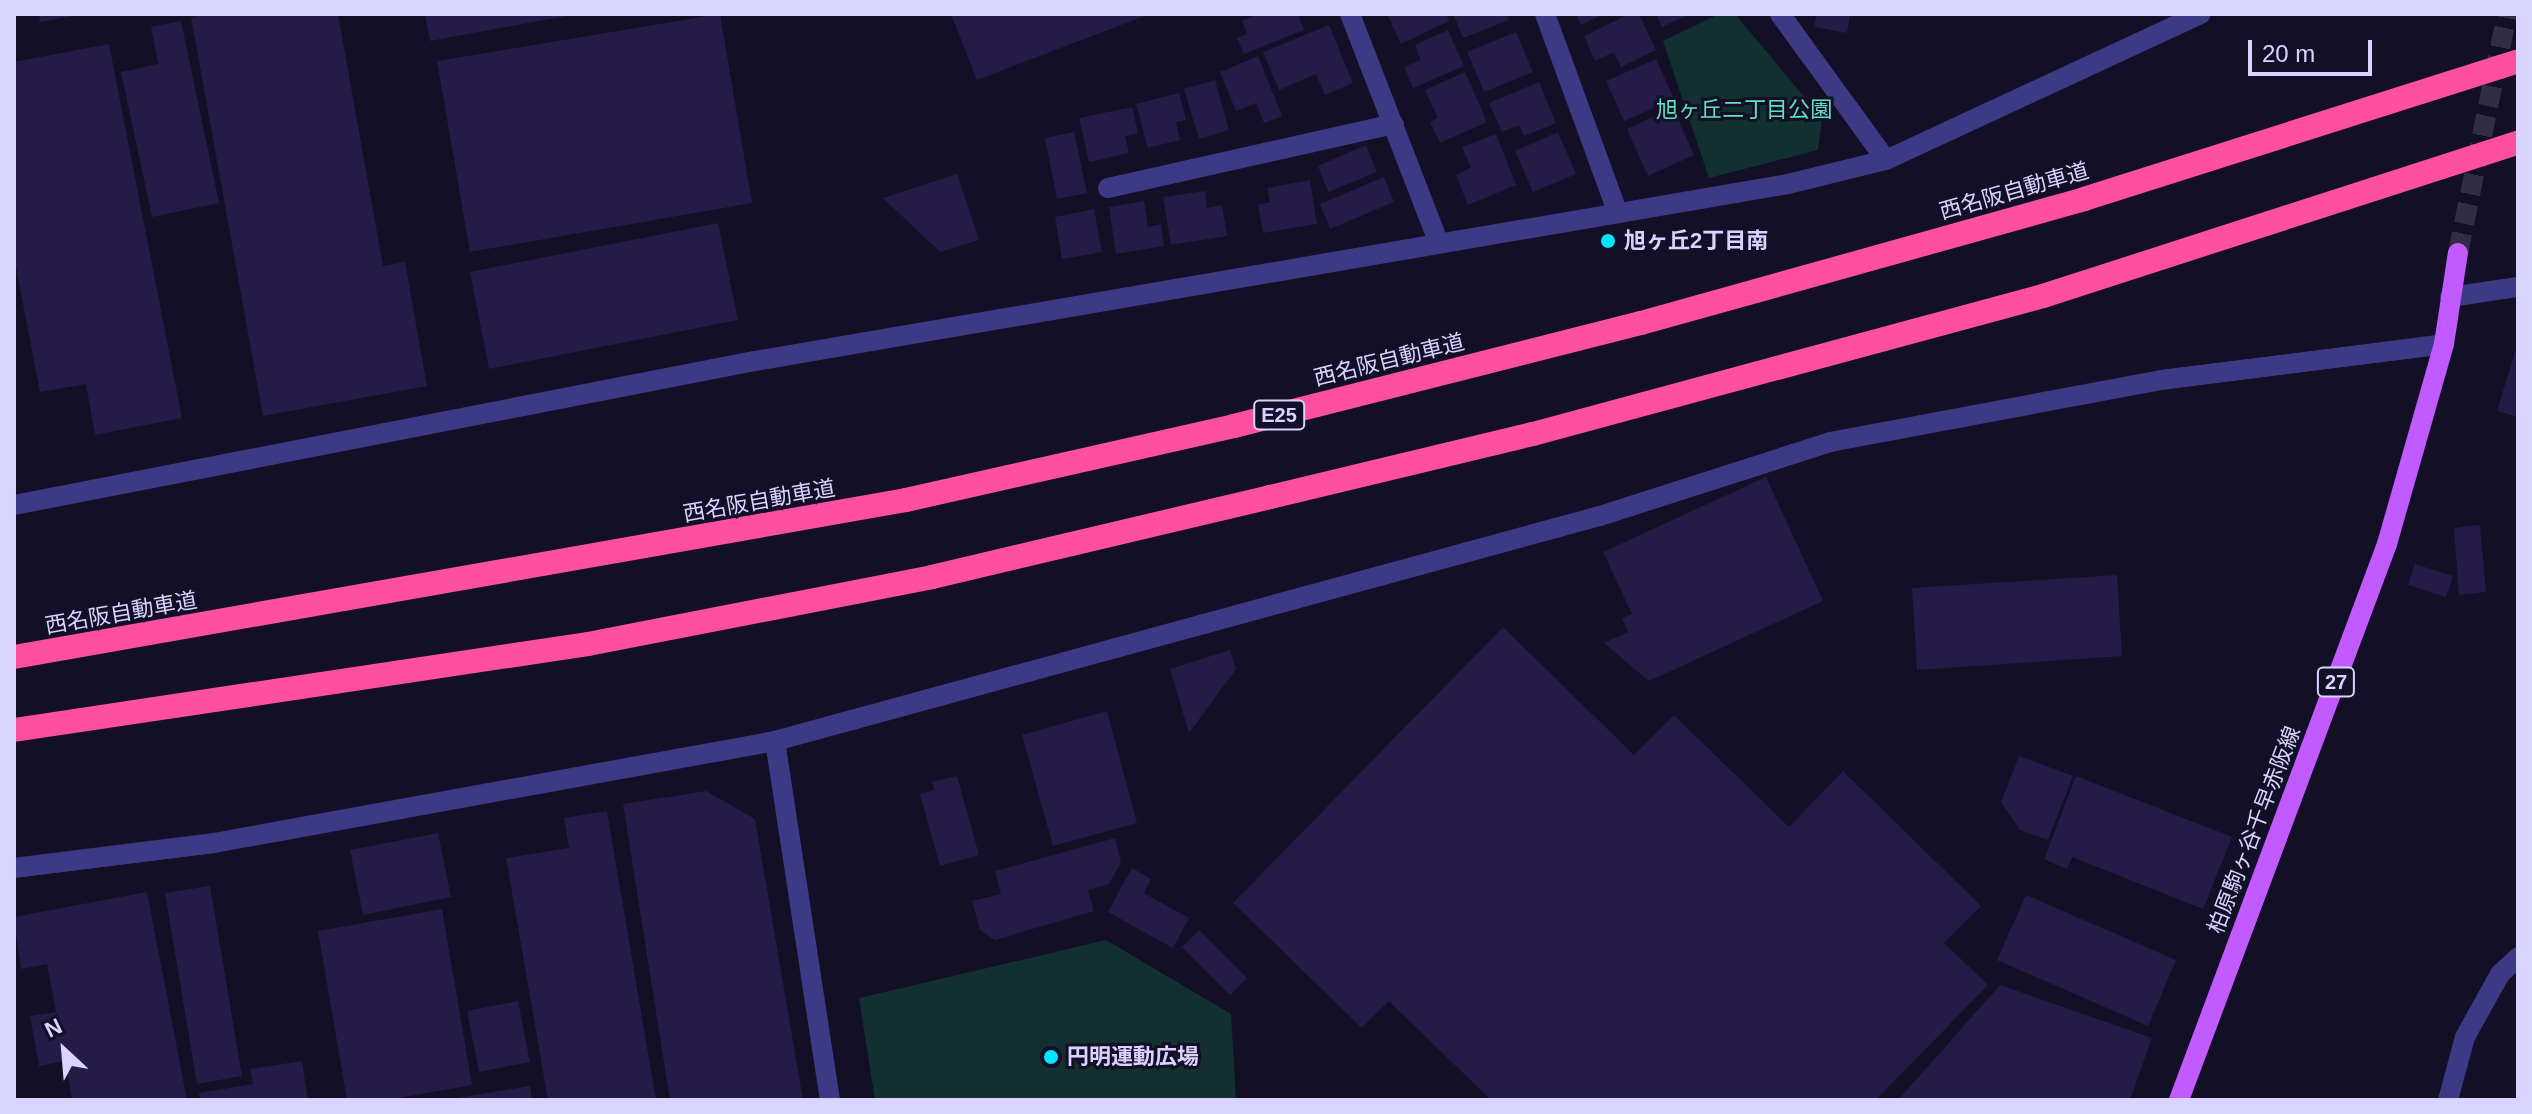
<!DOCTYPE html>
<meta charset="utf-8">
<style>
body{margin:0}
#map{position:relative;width:2532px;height:1114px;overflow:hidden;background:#130f26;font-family:Helvetica,"Noto Sans JP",sans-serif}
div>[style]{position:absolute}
.green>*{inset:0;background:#12302f}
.building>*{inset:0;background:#241b47}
.primary-tunnel>*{height:20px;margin-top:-10px;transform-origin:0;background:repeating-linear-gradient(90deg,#312d47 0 20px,transparent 0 30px)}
.service>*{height:20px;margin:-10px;padding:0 10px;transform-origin:10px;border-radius:10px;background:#3d3a85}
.minor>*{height:20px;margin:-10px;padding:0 10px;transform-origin:10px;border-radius:10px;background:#3d3a85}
.tertiary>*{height:20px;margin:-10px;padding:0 10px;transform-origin:10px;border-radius:10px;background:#3d3a85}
.primary>*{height:20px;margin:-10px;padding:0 10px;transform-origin:10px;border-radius:10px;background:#c25bff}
.motorway>*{height:24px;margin:-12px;padding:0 12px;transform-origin:12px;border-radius:12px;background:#ff4fa3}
.dots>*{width:22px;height:22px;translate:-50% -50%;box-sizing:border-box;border:4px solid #130f26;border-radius:50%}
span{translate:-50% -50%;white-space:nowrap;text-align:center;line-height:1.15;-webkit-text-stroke:6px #130f26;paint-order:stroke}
.shield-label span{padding:2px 6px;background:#130f26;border:2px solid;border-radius:6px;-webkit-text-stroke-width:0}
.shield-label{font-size:20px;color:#d9d4ff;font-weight:700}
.park-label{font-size:22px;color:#5fe0c0}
.street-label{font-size:22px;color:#d9d4ff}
.poi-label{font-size:22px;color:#d9d4ff;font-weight:700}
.left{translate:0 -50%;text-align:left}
.frame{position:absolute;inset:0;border:16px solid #d9d4ff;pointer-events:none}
.north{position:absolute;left:24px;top:1010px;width:80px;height:80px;-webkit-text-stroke:6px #130f26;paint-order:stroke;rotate:334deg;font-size:22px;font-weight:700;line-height:32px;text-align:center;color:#d9d4ff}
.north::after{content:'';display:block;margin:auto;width:28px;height:36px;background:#d9d4ff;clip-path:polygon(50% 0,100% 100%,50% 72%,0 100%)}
.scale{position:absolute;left:2248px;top:40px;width:124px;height:36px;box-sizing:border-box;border:4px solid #d9d4ff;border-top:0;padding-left:10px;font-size:24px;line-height:28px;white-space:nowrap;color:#d9d4ff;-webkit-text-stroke:6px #130f26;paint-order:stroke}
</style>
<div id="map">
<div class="green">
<i style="clip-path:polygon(1719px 14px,1735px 14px,1822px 118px,1818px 150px,1709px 178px,1663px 41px)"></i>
<i style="clip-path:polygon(1106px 940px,1231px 1014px,1236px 1100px,875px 1100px,859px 998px)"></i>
</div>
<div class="building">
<i style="clip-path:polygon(39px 14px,73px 14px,73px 16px,40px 22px)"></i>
<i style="clip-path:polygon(207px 14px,338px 14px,383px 266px,405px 262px,427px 386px,263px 416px,191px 17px)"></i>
<i style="clip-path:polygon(425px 14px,566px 14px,566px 16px,430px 41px)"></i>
<i style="clip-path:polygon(720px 14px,752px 203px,470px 252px,437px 61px)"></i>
<i style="clip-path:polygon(951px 14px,1150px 14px,977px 80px)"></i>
<i style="clip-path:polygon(1258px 14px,1298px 14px,1304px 30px,1244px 54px,1237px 38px,1247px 34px,1242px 21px)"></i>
<i style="clip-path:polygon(1387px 14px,1446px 14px,1449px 21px,1401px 44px)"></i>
<i style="clip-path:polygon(1453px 14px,1506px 14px,1509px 20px,1463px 38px)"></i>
<i style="clip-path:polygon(1576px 14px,1604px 14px,1581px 25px)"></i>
<i style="clip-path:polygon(1629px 14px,1639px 14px,1656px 50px,1621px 67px,1614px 52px,1595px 61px,1584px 36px)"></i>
<i style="clip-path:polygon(1656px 14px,1690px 14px,1662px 27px)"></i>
<i style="clip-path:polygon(1817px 14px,1850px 14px,1847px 33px,1814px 27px)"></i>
<i style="clip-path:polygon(181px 21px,219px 203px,152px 217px,121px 72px,158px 64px,151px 27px)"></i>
<i style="clip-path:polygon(1329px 25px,1353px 83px,1325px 95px,1316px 74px,1279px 90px,1263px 52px)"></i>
<i style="clip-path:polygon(1448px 30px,1464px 66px,1413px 88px,1404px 67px,1421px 60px,1415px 45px)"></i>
<i style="clip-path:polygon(1516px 32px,1533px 72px,1484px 92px,1467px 52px)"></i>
<i style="clip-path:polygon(109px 44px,182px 418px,95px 435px,86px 384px,40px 392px,14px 257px,14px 62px)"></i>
<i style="clip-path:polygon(1258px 56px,1282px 116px,1264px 123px,1256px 103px,1236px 111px,1220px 72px)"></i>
<i style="clip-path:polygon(1656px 59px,1674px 99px,1624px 121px,1606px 81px)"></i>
<i style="clip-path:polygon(1465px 72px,1487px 122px,1440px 143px,1430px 122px,1438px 118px,1425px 90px)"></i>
<i style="clip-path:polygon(1215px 80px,1229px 130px,1199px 139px,1184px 89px)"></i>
<i style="clip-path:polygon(1539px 82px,1556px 123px,1524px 136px,1519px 125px,1502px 132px,1489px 103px)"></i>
<i style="clip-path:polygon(1179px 93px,1186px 120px,1176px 122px,1180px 140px,1148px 148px,1136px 104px)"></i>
<i style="clip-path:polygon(1132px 107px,1138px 133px,1125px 136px,1129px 153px,1089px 162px,1079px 118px)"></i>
<i style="clip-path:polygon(1673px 108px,1694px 155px,1648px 176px,1627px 129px)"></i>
<i style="clip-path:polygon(1074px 132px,1087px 193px,1057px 199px,1045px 138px)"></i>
<i style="clip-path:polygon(1558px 132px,1576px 174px,1533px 192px,1515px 151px)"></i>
<i style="clip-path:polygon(1496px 134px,1516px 185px,1468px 205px,1456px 175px,1471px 168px,1462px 147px)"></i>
<i style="clip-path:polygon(1366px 145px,1377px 172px,1328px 192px,1318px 166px)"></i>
<i style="clip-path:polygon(957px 174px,979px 240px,940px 252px,883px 198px)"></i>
<i style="clip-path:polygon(1384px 177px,1394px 202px,1330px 229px,1320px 204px)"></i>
<i style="clip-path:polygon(1310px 180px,1317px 224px,1263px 233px,1258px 205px,1270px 202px,1267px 188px)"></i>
<i style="clip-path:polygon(1205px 191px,1207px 208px,1222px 205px,1227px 236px,1171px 245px,1163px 197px)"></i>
<i style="clip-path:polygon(1144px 201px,1148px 227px,1161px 224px,1164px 246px,1116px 254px,1109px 207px)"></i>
<i style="clip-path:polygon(1094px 209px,1102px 252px,1062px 259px,1055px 217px)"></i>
<i style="clip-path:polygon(718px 223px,738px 320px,489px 369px,470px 272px)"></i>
<i style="clip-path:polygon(2517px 345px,2518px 345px,2518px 417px,2497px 411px)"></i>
<i style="clip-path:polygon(1766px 477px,1823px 601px,1649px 681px,1604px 643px,1628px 632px,1622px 618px,1632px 614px,1603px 552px)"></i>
<i style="clip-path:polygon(2480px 525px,2486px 592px,2459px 595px,2454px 528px)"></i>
<i style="clip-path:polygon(2415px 564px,2453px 576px,2446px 597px,2408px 585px)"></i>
<i style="clip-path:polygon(2117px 575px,2122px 656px,1917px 670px,1912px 588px)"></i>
<i style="clip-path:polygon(1503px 627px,1634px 755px,1674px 715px,1789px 827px,1843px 771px,1981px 906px,1944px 943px,1988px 985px,1876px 1100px,1491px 1100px,1389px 1001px,1362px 1028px,1233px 903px)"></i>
<i style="clip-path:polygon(1230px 650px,1236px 669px,1189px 733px,1170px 669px)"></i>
<i style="clip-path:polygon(1107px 711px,1137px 823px,1053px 846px,1022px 735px)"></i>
<i style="clip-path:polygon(2019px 756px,2073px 776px,2048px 840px,2020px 830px,2001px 802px)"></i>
<i style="clip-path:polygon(957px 776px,979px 855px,940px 866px,920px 794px,934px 790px,932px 782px)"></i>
<i style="clip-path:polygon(2076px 776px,2232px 837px,2203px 909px,2072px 857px,2067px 869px,2044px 859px)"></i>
<i style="clip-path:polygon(706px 791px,755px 819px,803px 1100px,670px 1100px,623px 804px)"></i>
<i style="clip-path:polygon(607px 811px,656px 1100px,548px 1100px,506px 858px,569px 848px,564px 818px)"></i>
<i style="clip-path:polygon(438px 833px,451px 897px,363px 915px,350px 850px)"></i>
<i style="clip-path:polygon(1115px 838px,1121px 862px,1109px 884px,1088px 890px,1094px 911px,995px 940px,980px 930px,972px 901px,1001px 894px,995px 871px)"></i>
<i style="clip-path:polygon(1132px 868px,1151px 879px,1144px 893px,1189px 918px,1173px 948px,1108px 912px)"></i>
<i style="clip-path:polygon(210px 886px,242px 1076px,197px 1084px,165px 893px)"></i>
<i style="clip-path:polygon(147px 892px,187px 1100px,72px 1100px,65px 1061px,39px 1066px,30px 1016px,56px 1012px,47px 964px,21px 969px,14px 917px)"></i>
<i style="clip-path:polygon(2026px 895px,2176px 960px,2148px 1026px,1997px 960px)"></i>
<i style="clip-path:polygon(442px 909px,472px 1085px,388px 1100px,347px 1100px,318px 931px)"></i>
<i style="clip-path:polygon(1199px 930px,1247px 978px,1230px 995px,1182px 947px)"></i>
<i style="clip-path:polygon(2000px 985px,2152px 1038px,2130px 1100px,1898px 1100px)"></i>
<i style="clip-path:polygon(518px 1001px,530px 1062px,479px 1072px,467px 1011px)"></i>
<i style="clip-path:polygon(302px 1061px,308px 1100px,200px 1100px,199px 1093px,253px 1084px,250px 1069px)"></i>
<i style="clip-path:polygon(530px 1086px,532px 1100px,457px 1100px,457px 1098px)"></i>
</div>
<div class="primary-tunnel">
<i style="left:2458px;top:253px;width:244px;rotate:-78.4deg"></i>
</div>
<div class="service">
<i style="left:1108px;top:188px;width:293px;rotate:-12.6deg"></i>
</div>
<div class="minor">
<i style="left:1350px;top:14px;width:246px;rotate:68.8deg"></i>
<i style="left:1545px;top:14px;width:212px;rotate:69.9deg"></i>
<i style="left:1780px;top:14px;width:180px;rotate:54deg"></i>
<i style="left:775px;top:741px;width:363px;rotate:81.3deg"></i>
<i style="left:2448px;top:1100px;width:65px;rotate:-74.9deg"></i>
<i style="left:2465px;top:1037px;width:72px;rotate:-60.9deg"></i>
<i style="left:2500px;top:974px;width:25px;rotate:-43deg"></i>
</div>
<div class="tertiary">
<i style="left:2450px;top:297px;width:69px;rotate:-8.4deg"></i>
<i style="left:14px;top:505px;width:755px;rotate:-11deg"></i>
<i style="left:755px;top:361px;width:1048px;rotate:-9.72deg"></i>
<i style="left:1788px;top:184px;width:101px;rotate:-13.8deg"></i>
<i style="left:1886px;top:160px;width:347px;rotate:-24.9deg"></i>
<i style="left:14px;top:868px;width:202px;rotate:-7.1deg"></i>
<i style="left:214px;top:843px;width:570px;rotate:-10.3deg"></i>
<i style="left:775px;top:741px;width:855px;rotate:-15.26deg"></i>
<i style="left:1600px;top:516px;width:242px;rotate:-17.8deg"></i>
<i style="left:1830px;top:442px;width:337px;rotate:-10.6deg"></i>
<i style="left:2161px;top:380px;width:285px;rotate:-7.2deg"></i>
</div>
<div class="primary">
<i style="left:2179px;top:1100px;width:594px;rotate:-69.49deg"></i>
<i style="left:2387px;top:544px;width:208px;rotate:-74.1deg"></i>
<i style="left:2444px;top:344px;width:92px;rotate:-81.3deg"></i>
</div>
<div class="motorway">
<i style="left:14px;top:657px;width:906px;rotate:-9.98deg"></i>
<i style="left:906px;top:500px;width:336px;rotate:-12.7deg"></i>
<i style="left:1234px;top:426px;width:420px;rotate:-14.2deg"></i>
<i style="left:1641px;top:323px;width:460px;rotate:-15.6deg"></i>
<i style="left:2084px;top:199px;width:455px;rotate:-17.6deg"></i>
<i style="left:14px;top:730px;width:580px;rotate:-8.52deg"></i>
<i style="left:588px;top:644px;width:350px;rotate:-11deg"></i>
<i style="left:932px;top:577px;width:347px;rotate:-13.3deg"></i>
<i style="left:1270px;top:497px;width:270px;rotate:-13.5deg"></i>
<i style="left:1533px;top:434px;width:528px;rotate:-15.14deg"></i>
<i style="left:2043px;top:296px;width:499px;rotate:-17.9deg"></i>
</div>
<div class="dots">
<i style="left:1608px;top:241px;background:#00e5ff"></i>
<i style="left:1051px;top:1057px;background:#00e5ff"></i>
</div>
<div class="shield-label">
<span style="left:1279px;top:415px">E25</span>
<span style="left:2336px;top:682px">27</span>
</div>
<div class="park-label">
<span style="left:1744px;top:110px">旭ヶ丘二丁目公園</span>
</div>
<div class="street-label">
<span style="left:2014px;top:191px;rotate:-16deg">西名阪自動車道</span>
<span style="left:1389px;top:360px;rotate:-14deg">西名阪自動車道</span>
<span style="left:759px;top:501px;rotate:-10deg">西名阪自動車道</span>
<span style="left:121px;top:613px;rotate:-10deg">西名阪自動車道</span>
<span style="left:2254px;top:830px;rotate:-69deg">柏原駒ヶ谷千早赤阪線</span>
</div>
<div class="poi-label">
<span class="left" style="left:1624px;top:241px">旭ヶ丘2丁目南</span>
<span class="left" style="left:1067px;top:1057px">円明運動広場</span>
</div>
<div class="frame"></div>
<div class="north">N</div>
<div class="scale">20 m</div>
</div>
